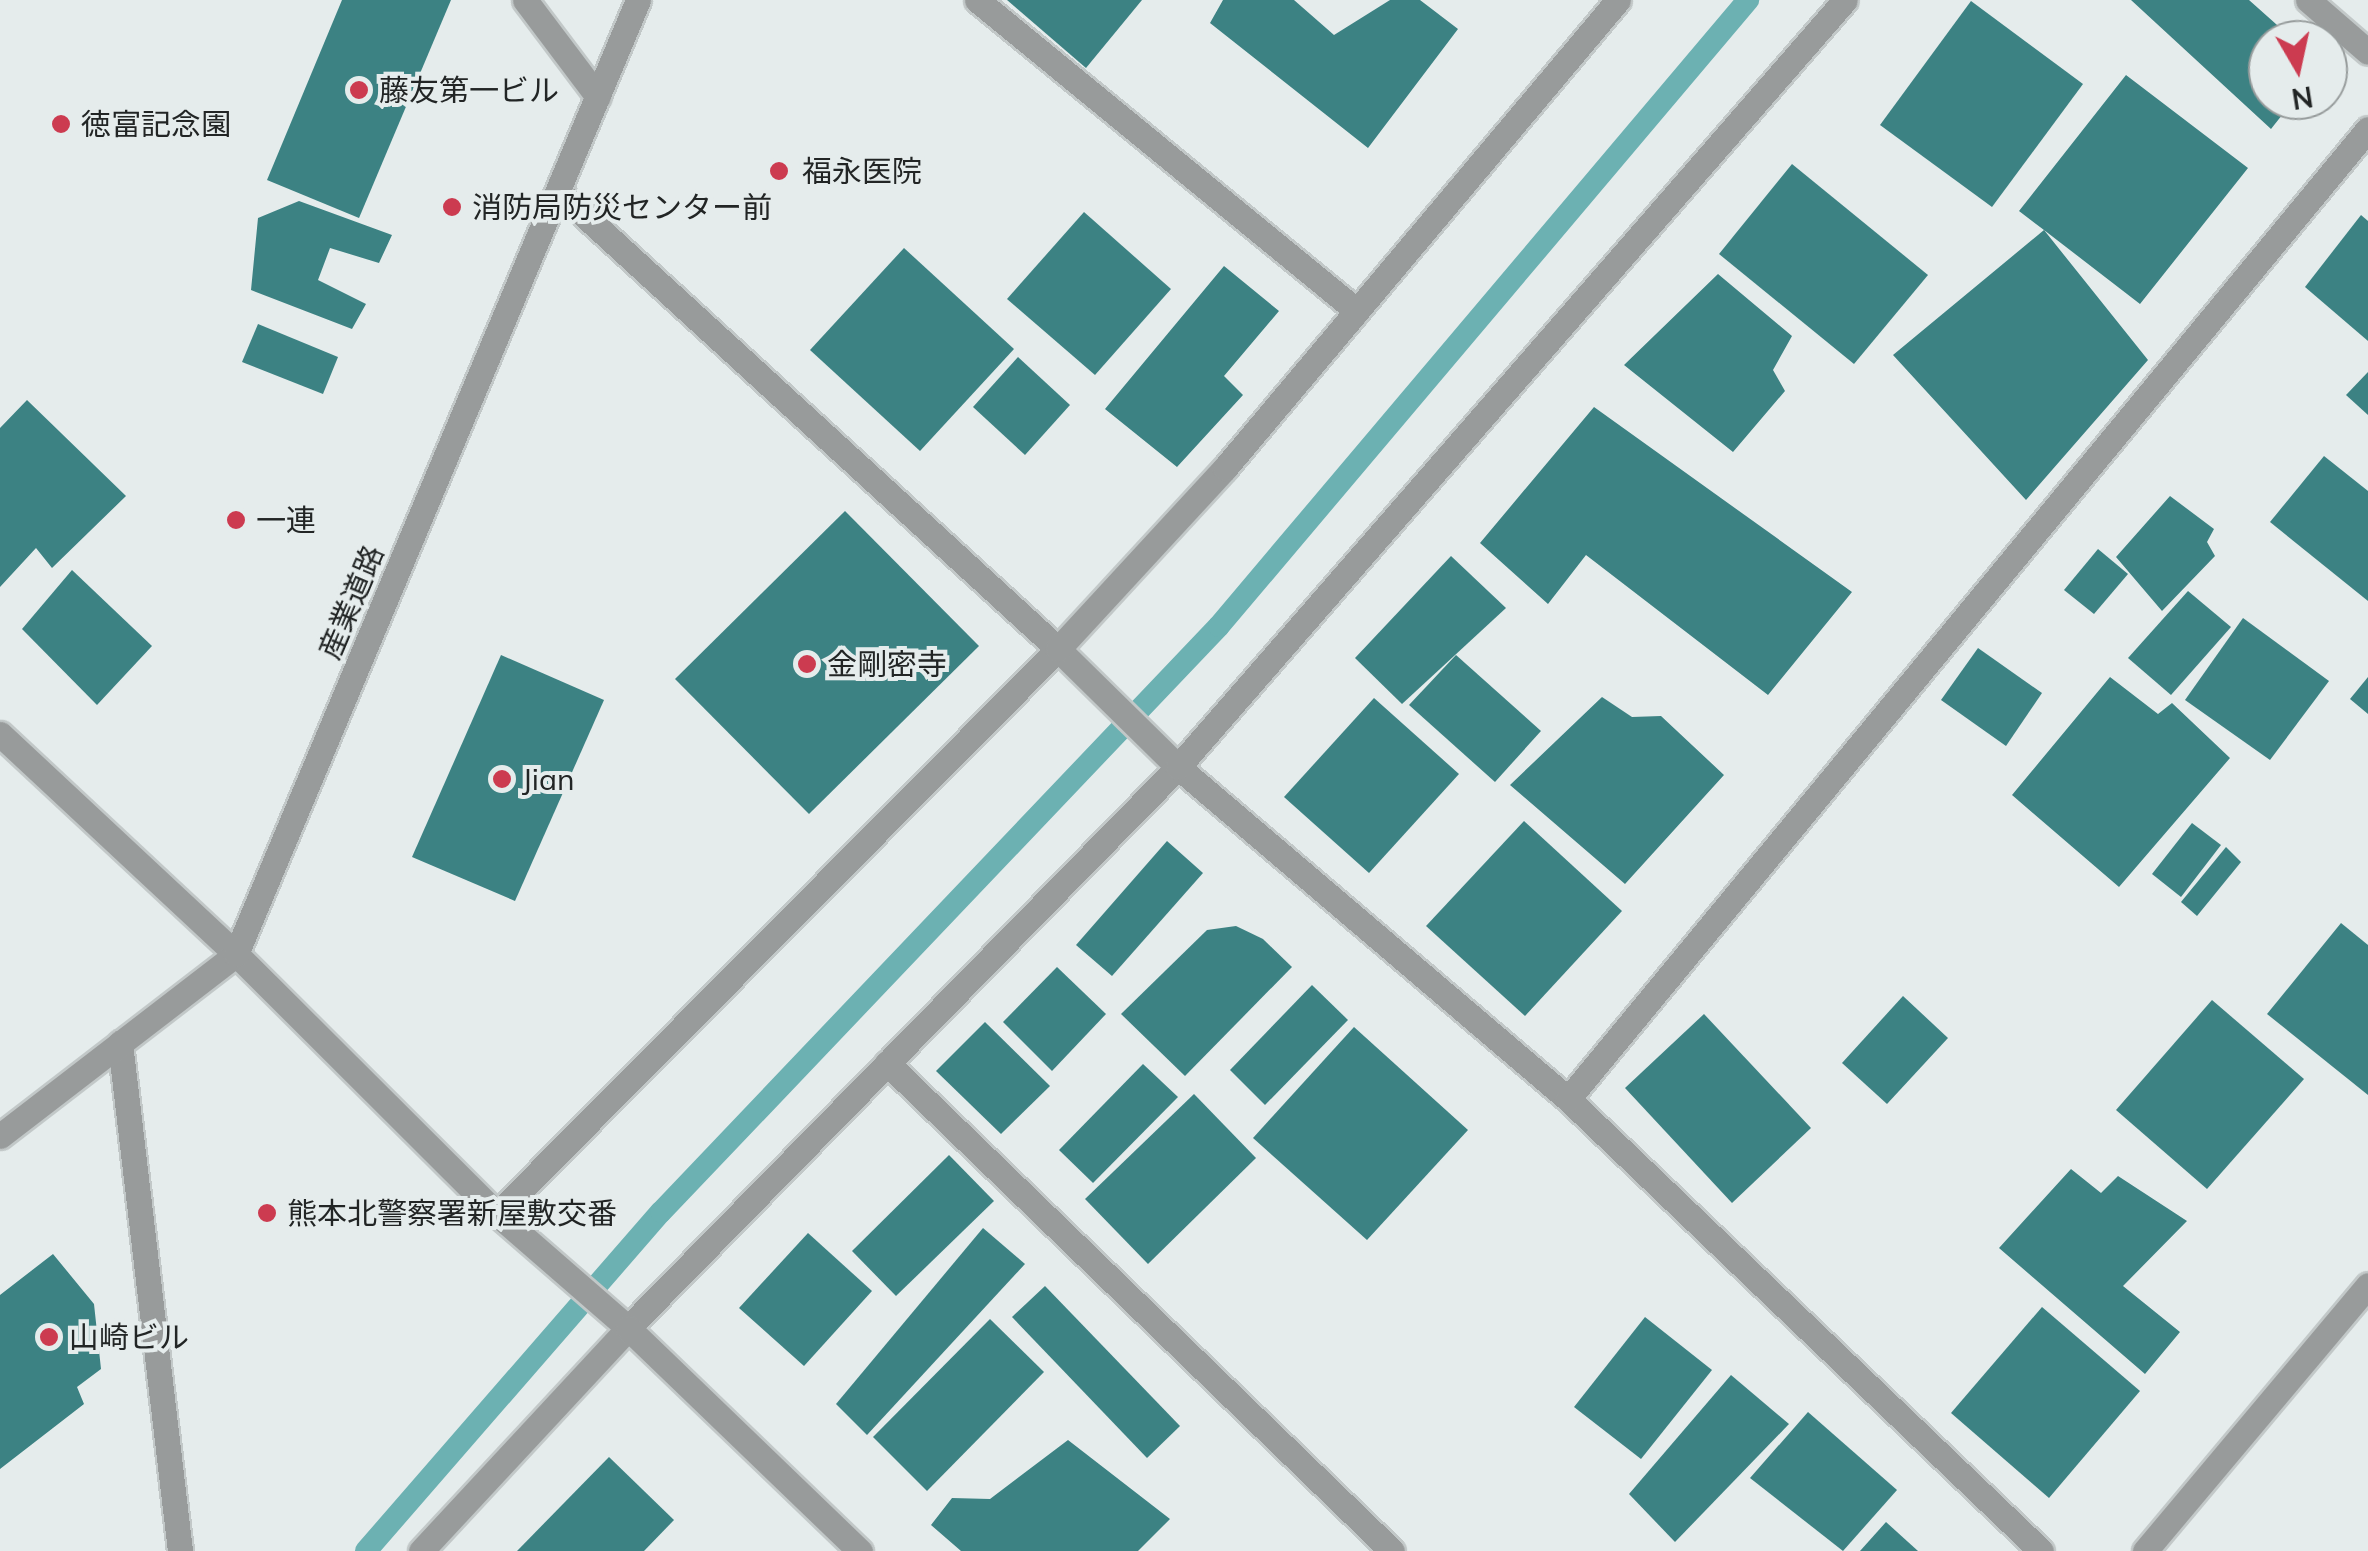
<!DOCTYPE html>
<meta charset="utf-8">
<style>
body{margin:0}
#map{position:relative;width:2368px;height:1551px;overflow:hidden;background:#e5ecec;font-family:Mulish,"Noto Sans JP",sans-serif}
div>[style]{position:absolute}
.stream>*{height:22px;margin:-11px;padding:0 11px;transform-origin:11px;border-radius:11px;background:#6cb1b2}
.building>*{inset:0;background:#3c8283}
.roads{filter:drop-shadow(2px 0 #c2c8c8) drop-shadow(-2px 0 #c2c8c8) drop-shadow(0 2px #c2c8c8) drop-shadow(0 -2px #c2c8c8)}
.minor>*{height:25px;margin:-12.5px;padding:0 12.5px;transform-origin:12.5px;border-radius:12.5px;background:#989b9b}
.tertiary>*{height:25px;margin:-12.5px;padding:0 12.5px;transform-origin:12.5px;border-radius:12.5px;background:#989b9b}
.dots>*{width:28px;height:28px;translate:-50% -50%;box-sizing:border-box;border:5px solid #e5ecec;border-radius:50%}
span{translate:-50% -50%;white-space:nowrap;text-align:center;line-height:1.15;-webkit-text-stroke:8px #e5ecec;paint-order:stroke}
.poi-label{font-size:30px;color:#222525}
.left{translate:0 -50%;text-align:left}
.street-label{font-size:30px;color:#222525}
.north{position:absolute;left:2248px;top:20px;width:100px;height:100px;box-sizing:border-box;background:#e5ecec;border:2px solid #979c9c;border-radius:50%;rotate:171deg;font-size:28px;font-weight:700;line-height:40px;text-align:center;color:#222525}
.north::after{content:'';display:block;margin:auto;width:35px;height:45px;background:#cc3b50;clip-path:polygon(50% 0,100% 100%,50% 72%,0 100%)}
</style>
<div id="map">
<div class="stream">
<i style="left:366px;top:1551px;width:449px;rotate:-49deg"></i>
<i style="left:661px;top:1212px;width:809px;rotate:-46.4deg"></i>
<i style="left:1219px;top:626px;width:820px;rotate:-49.8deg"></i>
</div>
<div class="building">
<i style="clip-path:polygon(342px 0,451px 0,359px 218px,267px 180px)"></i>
<i style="clip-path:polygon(1007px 0,1142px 0,1086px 68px)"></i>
<i style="clip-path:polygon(1223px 0,1294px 0,1334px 35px,1390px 0,1420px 0,1458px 29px,1368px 148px,1210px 23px)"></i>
<i style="clip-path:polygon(2131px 0,2249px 0,2294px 40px,2268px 40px,2268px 100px,2294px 100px,2271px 129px)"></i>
<i style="clip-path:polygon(1971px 1px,2083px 84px,1992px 207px,1880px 125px)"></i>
<i style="clip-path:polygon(2126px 75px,2248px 168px,2140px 304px,2044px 230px,2148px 360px,2026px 500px,1893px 355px,2044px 230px,2019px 211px)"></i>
<i style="clip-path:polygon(1792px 164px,1928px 275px,1854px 364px,1719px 254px)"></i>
<i style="clip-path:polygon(299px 201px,392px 235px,379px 263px,330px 248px,318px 280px,366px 304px,352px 329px,251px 290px,258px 218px)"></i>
<i style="clip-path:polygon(1084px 212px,1171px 289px,1095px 375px,1007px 299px)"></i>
<i style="clip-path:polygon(2361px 215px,2368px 221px,2368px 341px,2305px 287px)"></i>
<i style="clip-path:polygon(904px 248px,1014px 349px,920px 451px,810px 350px)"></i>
<i style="clip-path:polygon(1224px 266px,1279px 311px,1224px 376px,1243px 395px,1177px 467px,1105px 409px)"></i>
<i style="clip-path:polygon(1718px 274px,1792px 336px,1773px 370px,1785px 391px,1733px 452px,1624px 365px)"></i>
<i style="clip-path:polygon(258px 324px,338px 357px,323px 394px,242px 362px)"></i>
<i style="clip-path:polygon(1018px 357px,1070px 405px,1025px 455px,973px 407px)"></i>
<i style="clip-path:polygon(2368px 372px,2368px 415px,2346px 395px)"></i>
<i style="clip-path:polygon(27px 400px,126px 496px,52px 568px,36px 548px,0 587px,0 428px)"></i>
<i style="clip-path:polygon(1594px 407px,1852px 592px,1768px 695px,1586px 555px,1548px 604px,1480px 543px)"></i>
<i style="clip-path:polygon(2324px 456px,2368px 491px,2368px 601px,2270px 522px)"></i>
<i style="clip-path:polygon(2170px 496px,2214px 529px,2207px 542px,2215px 556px,2162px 611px,2116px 557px)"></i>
<i style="clip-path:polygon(845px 511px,979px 646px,809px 814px,675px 679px)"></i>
<i style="clip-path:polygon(2098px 549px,2128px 574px,2094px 614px,2064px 590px)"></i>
<i style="clip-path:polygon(1451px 556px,1506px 608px,1402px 704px,1355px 658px)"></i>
<i style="clip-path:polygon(72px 570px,152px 646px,97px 705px,22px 629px)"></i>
<i style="clip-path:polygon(2188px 591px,2231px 627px,2171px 695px,2128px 658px)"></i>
<i style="clip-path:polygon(2243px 618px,2329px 681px,2270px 760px,2185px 700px)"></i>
<i style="clip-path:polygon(1978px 648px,2042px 693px,2006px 746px,1941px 700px)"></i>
<i style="clip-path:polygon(501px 655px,604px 700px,515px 901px,412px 857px)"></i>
<i style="clip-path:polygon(1456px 655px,1541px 731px,1495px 782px,1409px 705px)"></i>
<i style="clip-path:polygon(2110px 677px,2158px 714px,2172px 703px,2230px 758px,2119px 887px,2012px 795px)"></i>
<i style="clip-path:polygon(2368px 677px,2368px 714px,2350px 699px)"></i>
<i style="clip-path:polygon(1602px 697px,1632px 717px,1661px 716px,1724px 775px,1625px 884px,1510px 785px)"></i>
<i style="clip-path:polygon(1374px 698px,1459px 774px,1369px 873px,1284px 797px)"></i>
<i style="clip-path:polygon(1524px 821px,1622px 911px,1525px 1016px,1426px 926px)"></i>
<i style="clip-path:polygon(2192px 823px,2221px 845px,2181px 897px,2152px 874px)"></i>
<i style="clip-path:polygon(1167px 841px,1203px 873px,1112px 976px,1076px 945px)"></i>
<i style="clip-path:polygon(2226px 847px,2241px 862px,2197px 916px,2181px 902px)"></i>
<i style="clip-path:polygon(2341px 923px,2368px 945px,2368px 1095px,2267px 1014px)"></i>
<i style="clip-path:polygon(1236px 926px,1263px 939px,1292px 967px,1185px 1076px,1121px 1014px,1207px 930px)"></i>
<i style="clip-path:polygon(1057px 967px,1106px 1014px,1052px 1071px,1003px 1022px)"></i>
<i style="clip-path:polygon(1312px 985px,1348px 1020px,1265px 1105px,1230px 1070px)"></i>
<i style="clip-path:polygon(1903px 996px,1948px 1038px,1887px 1104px,1842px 1063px)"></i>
<i style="clip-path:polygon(2212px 1000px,2304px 1079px,2207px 1189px,2116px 1110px)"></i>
<i style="clip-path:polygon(1704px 1014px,1811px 1128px,1732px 1203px,1625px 1088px)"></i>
<i style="clip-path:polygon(985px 1022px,1050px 1086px,1001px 1134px,936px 1071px)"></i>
<i style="clip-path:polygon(1354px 1027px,1468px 1130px,1367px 1240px,1253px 1138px)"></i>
<i style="clip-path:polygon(1143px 1064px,1178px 1097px,1093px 1183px,1059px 1150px)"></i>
<i style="clip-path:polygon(1194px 1094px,1256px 1158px,1148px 1264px,1085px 1199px)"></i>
<i style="clip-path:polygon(949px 1155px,994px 1201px,896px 1296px,852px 1251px)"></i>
<i style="clip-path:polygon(2071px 1169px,2101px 1193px,2118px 1176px,2187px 1221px,2123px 1286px,2180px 1332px,2145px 1374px,1999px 1248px)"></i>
<i style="clip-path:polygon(983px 1228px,1025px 1264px,867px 1435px,836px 1404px)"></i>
<i style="clip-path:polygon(808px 1233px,872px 1291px,804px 1366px,739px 1308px)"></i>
<i style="clip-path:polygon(53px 1254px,94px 1304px,101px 1369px,77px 1387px,84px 1404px,0 1469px,0 1295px)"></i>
<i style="clip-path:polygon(1045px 1286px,1180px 1426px,1147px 1458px,1012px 1317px)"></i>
<i style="clip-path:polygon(2042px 1307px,2140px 1391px,2049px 1498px,1951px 1413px)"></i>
<i style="clip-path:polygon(1645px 1317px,1712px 1370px,1641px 1459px,1574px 1407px)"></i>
<i style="clip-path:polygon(990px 1319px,1044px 1372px,927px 1491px,873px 1437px)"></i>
<i style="clip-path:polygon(1731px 1375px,1789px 1424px,1675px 1542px,1629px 1494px)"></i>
<i style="clip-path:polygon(1808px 1412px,1897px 1490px,1843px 1551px,1750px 1478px)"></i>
<i style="clip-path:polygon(1068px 1440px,1170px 1519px,1138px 1551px,961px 1551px,931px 1525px,952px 1498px,990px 1499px)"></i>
<i style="clip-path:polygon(609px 1457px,674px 1520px,644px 1551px,517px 1551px)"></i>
<i style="clip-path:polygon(1886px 1522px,1918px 1551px,1860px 1551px)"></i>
</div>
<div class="roads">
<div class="minor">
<i style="left:525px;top:0;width:121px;rotate:53deg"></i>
<i style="left:977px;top:0;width:491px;rotate:39.3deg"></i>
<i style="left:2308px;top:0;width:79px;rotate:40.9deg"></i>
<i style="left:561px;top:194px;width:674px;rotate:42.47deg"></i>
<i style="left:1058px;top:649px;width:168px;rotate:44.5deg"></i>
<i style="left:1178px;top:767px;width:512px;rotate:40.41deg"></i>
<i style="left:1568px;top:1099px;width:654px;rotate:43.7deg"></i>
<i style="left:120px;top:1043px;width:512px;rotate:83.26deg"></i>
<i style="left:887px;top:1063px;width:702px;rotate:44.02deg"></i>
<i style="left:1568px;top:1099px;width:1257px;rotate:-50.49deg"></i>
<i style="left:497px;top:1214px;width:796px;rotate:-45.2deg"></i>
<i style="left:1058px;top:649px;width:246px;rotate:-47.3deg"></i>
<i style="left:1225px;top:468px;width:611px;rotate:-49.98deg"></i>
<i style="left:421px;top:1551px;width:304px;rotate:-47.1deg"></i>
<i style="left:628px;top:1328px;width:786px;rotate:-45.57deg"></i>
<i style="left:1178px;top:767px;width:1016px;rotate:-48.99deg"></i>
<i style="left:2145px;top:1551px;width:347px;rotate:-50deg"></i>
</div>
<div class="tertiary">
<i style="left:0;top:734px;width:323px;rotate:43deg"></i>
<i style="left:236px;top:954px;width:368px;rotate:44.9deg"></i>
<i style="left:497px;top:1214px;width:174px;rotate:41deg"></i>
<i style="left:628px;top:1328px;width:322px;rotate:43.9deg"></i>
<i style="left:0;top:1136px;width:298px;rotate:-37.6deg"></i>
<i style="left:236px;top:954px;width:1035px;rotate:-67.15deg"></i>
</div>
</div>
<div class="dots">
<i style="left:359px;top:90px;background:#cc3b50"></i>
<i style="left:61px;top:124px;background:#cc3b50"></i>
<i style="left:779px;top:171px;background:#cc3b50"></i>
<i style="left:452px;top:207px;background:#cc3b50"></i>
<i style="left:236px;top:520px;background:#cc3b50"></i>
<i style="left:807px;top:664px;background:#cc3b50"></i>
<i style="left:502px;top:779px;background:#cc3b50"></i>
<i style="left:267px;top:1213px;background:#cc3b50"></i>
<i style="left:49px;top:1337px;background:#cc3b50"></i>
</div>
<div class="poi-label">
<span class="left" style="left:379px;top:90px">藤友第一ビル</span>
<span class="left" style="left:81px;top:124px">徳富記念園</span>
<span class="left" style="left:802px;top:171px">福永医院</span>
<span class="left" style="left:472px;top:207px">消防局防災センター前</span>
<span class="left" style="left:256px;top:520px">一連</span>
<span class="left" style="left:827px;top:664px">金剛密寺</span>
<span class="left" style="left:522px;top:779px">Jian</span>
<span class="left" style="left:287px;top:1213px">熊本北警察署新屋敷交番</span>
<span class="left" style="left:69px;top:1337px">山崎ビル</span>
</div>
<div class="street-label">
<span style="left:351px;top:602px;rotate:-67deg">産業道路</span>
</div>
<div class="north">N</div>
</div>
